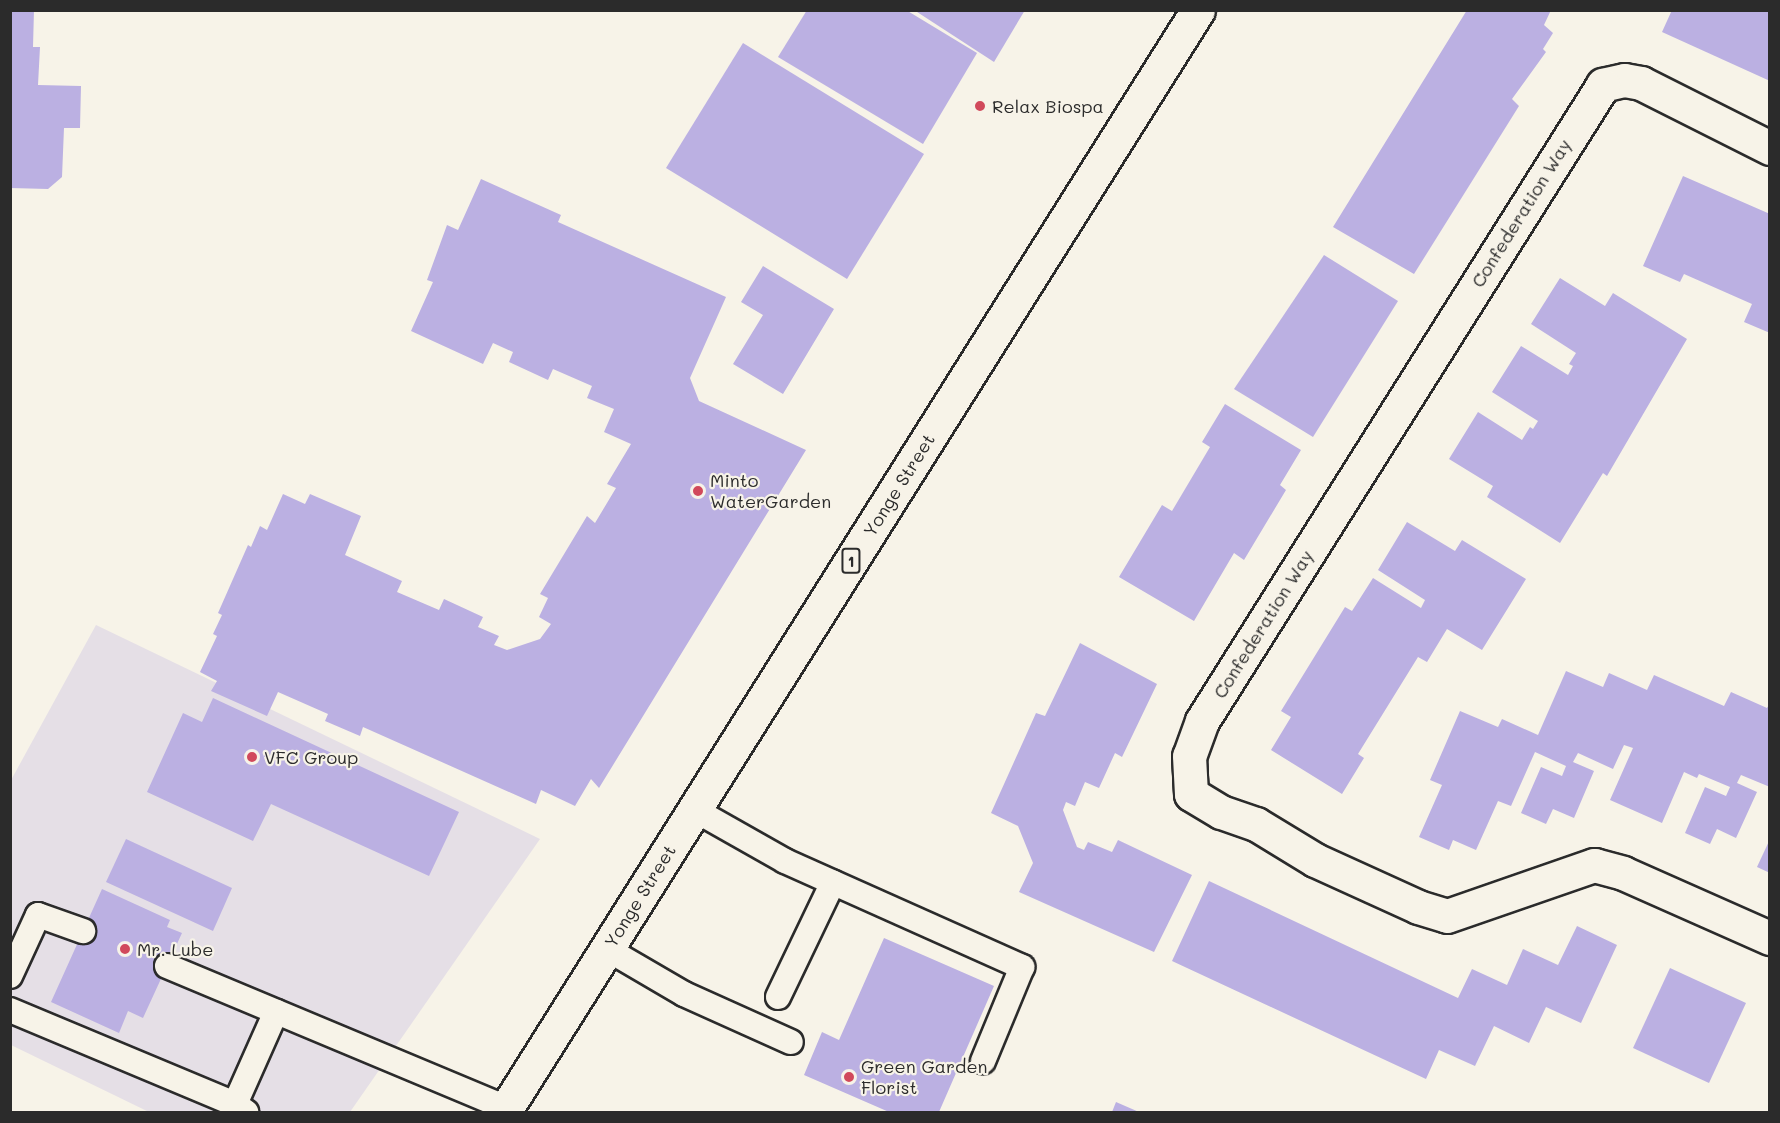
<!DOCTYPE html>
<style>
body{margin:0}
#map{position:relative;width:1780px;height:1123px;overflow:hidden;background:#f7f3e8;font-family:Mali,sans-serif}
div>[style]{position:absolute}
.built>*{inset:0;background:#e5dfe6}
.building>*{inset:0;background:#bbb0e2}
.roads{filter:drop-shadow(2px 0 #2b2b2b) drop-shadow(-2px 0 #2b2b2b) drop-shadow(0 2px #2b2b2b) drop-shadow(0 -2px #2b2b2b)}
.lane>*{height:24px;margin:-12px;padding:0 12px;transform-origin:12px;border-radius:12px;background:#f7f3e8}
.street>*{height:33px;margin:-16.5px;padding:0 16.5px;transform-origin:16.5px;border-radius:16.5px;background:#f7f3e8}
.primary>*{height:33px;margin:-16.5px;padding:0 16.5px;transform-origin:16.5px;border-radius:16.5px;background:#f7f3e8}
.dots>*{width:16px;height:16px;translate:-50% -50%;box-sizing:border-box;border:3px solid #f7f3e8;border-radius:50%}
span{translate:-50% -50%;white-space:nowrap;text-align:center;line-height:1.15;-webkit-text-stroke:4.5px #f7f3e8;paint-order:stroke}
.shield-label span{padding:2px 4px;background:#f7f3e8;border:2px solid;border-radius:4px;-webkit-text-stroke-width:0}
.shield-label{font-size:16px;color:#2b2b2b;font-weight:700}
.poi-label{font-size:18px;color:#2b2b2b}
.left{translate:0 -50%;text-align:left}
.street-label{font-size:18px;color:#2b2b2b}
.frame{position:absolute;inset:0;border:12px solid #2b2b2b;pointer-events:none}
</style>
<div id="map">
<div class="built">
<i style="clip-path:polygon(96px 625px,540px 839px,350px 1112px,149px 1112px,11px 1045px,10px 782px)"></i>
</div>
<div class="building">
<i style="clip-path:polygon(10px 10px,34px 10px,33px 47px,40px 47px,38px 85px,81px 86px,80px 128px,64px 128px,62px 177px,48px 189px,10px 188px)"></i>
<i style="clip-path:polygon(807px 10px,906px 10px,977px 53px,923px 144px,778px 57px)"></i>
<i style="clip-path:polygon(914px 10px,1025px 10px,994px 62px)"></i>
<i style="clip-path:polygon(1467px 10px,1551px 10px,1544px 25px,1553px 33px,1543px 49px,1546px 52px,1512px 99px,1519px 106px,1414px 274px,1333px 227px)"></i>
<i style="clip-path:polygon(1672px 10px,1770px 10px,1770px 81px,1662px 32px)"></i>
<i style="clip-path:polygon(743px 43px,924px 154px,847px 279px,666px 168px)"></i>
<i style="clip-path:polygon(1683px 176px,1770px 214px,1770px 333px,1744px 322px,1752px 304px,1684px 274px,1680px 282px,1643px 266px)"></i>
<i style="clip-path:polygon(481px 179px,561px 215px,558px 222px,726px 297px,690px 378px,699px 401px,806px 450px,599px 788px,591px 779px,575px 806px,541px 790px,536px 804px,363px 727px,360px 736px,325px 721px,328px 714px,278px 692px,267px 716px,211px 691px,217px 681px,200px 672px,217px 636px,213px 634px,222px 615px,218px 613px,248px 545px,251px 547px,260px 526px,267px 530px,283px 494px,305px 504px,310px 494px,361px 516px,345px 555px,402px 581px,397px 592px,439px 610px,444px 599px,483px 617px,478px 627px,499px 636px,494px 645px,507px 650px,540px 639px,551px 624px,539px 617px,548px 598px,540px 594px,587px 516px,595px 523px,616px 488px,607px 484px,631px 444px,604px 432px,614px 409px,587px 398px,592px 386px,553px 369px,548px 380px,509px 362px,513px 352px,493px 343px,483px 364px,411px 331px,433px 282px,427px 280px,447px 225px,458px 230px)"></i>
<i style="clip-path:polygon(1324px 255px,1398px 301px,1313px 437px,1234px 389px)"></i>
<i style="clip-path:polygon(763px 266px,834px 309px,783px 394px,733px 364px,763px 315px,741px 302px)"></i>
<i style="clip-path:polygon(1560px 278px,1605px 306px,1613px 293px,1687px 339px,1607px 476px,1603px 473px,1560px 543px,1487px 497px,1493px 486px,1449px 459px,1478px 412px,1522px 440px,1530px 427px,1533px 429px,1538px 421px,1492px 392px,1521px 346px,1568px 375px,1573px 366px,1569px 364px,1576px 353px,1531px 324px)"></i>
<i style="clip-path:polygon(1225px 404px,1301px 450px,1280px 485px,1286px 490px,1244px 560px,1234px 553px,1194px 621px,1119px 577px,1162px 505px,1172px 511px,1210px 447px,1202px 442px)"></i>
<i style="clip-path:polygon(1407px 522px,1455px 551px,1462px 540px,1526px 579px,1482px 650px,1447px 629px,1427px 662px,1418px 657px,1358px 754px,1364px 758px,1342px 794px,1271px 750px,1291px 717px,1281px 711px,1345px 607px,1352px 611px,1373px 578px,1421px 608px,1425px 600px,1378px 570px)"></i>
<i style="clip-path:polygon(1080px 643px,1157px 684px,1122px 757px,1115px 753px,1099px 788px,1085px 782px,1075px 806px,1066px 802px,1063px 810px,1077px 847px,1084px 850px,1088px 842px,1112px 852px,1118px 840px,1192px 875px,1154px 952px,1019px 892px,1033px 863px,1018px 826px,991px 813px,1036px 713px,1045px 716px)"></i>
<i style="clip-path:polygon(1566px 671px,1603px 687px,1609px 673px,1647px 690px,1654px 675px,1724px 706px,1731px 692px,1767px 708px,1770px 703px,1770px 787px,1741px 775px,1737px 783px,1757px 792px,1736px 838px,1717px 829px,1710px 844px,1685px 833px,1705px 787px,1726px 796px,1730px 787px,1699px 774px,1697px 778px,1684px 772px,1662px 823px,1610px 800px,1633px 748px,1624px 745px,1613px 769px,1578px 753px,1573px 762px,1594px 771px,1574px 818px,1553px 809px,1546px 824px,1521px 813px,1541px 767px,1562px 776px,1566px 766px,1535px 752px,1511px 806px,1498px 801px,1476px 850px,1453px 840px,1449px 850px,1419px 837px,1442px 785px,1430px 780px,1460px 711px,1498px 727px,1502px 719px,1538px 735px)"></i>
<i style="clip-path:polygon(213px 698px,459px 812px,429px 876px,271px 804px,253px 841px,147px 792px,183px 713px,202px 722px)"></i>
<i style="clip-path:polygon(126px 839px,232px 888px,213px 931px,106px 882px)"></i>
<i style="clip-path:polygon(1770px 839px,1770px 873px,1757px 867px)"></i>
<i style="clip-path:polygon(1209px 881px,1458px 998px,1472px 969px,1507px 985px,1523px 949px,1558px 965px,1577px 926px,1617px 945px,1581px 1023px,1546px 1007px,1529px 1043px,1494px 1026px,1475px 1066px,1439px 1050px,1426px 1079px,1172px 961px)"></i>
<i style="clip-path:polygon(102px 889px,170px 920px,167px 927px,182px 933px,143px 1018px,128px 1011px,119px 1033px,51px 1002px)"></i>
<i style="clip-path:polygon(884px 938px,994px 986px,939px 1112px,889px 1112px,804px 1075px,822px 1032px,839px 1040px)"></i>
<i style="clip-path:polygon(1670px 968px,1746px 1003px,1709px 1083px,1633px 1048px)"></i>
<i style="clip-path:polygon(1116px 1102px,1139px 1112px,1112px 1112px)"></i>
</div>
<div class="roads">
<div class="lane">
<i style="left:695px;top:810px;width:103px;rotate:29.5deg"></i>
<i style="left:785px;top:861px;width:260px;rotate:24.1deg"></i>
<i style="left:1022px;top:967px;width:102px;rotate:112.5deg"></i>
<i style="left:607px;top:949px;width:89px;rotate:30.3deg"></i>
<i style="left:684px;top:994px;width:117px;rotate:24.2deg"></i>
<i style="left:167px;top:966px;width:368px;rotate:22.7deg"></i>
<i style="left:10px;top:976px;width:67px;rotate:-65.3deg"></i>
<i style="left:38px;top:915px;width:48px;rotate:19.6deg"></i>
<i style="left:778px;top:997px;width:127px;rotate:-64.4deg"></i>
<i style="left:10px;top:1010px;width:244px;rotate:22.7deg"></i>
<i style="left:235px;top:1104px;width:14px;rotate:36deg"></i>
<i style="left:235px;top:1104px;width:101px;rotate:-66deg"></i>
</div>
<div class="street">
<i style="left:1770px;top:148px;width:144px;rotate:-153.3deg"></i>
<i style="left:1641px;top:83px;width:17px;rotate:-170deg"></i>
<i style="left:1624px;top:80px;width:22px;rotate:167deg"></i>
<i style="left:1603px;top:85px;width:752px;rotate:122.23deg"></i>
<i style="left:1202px;top:721px;width:37px;rotate:110deg"></i>
<i style="left:1189px;top:756px;width:38px;rotate:87deg"></i>
<i style="left:1191px;top:794px;width:35px;rotate:31deg"></i>
<i style="left:1221px;top:812px;width:37px;rotate:19deg"></i>
<i style="left:1256px;top:824px;width:69px;rotate:31.4deg"></i>
<i style="left:1315px;top:860px;width:113px;rotate:24.5deg"></i>
<i style="left:1418px;top:907px;width:30px;rotate:17deg"></i>
<i style="left:1447px;top:916px;width:156px;rotate:-19.1deg"></i>
<i style="left:1594px;top:865px;width:30px;rotate:15deg"></i>
<i style="left:1623px;top:873px;width:161px;rotate:23.9deg"></i>
</div>
<div class="primary">
<i style="left:504px;top:1112px;width:1302px;rotate:-57.8deg"></i>
</div>
</div>
<div class="dots">
<i style="left:980px;top:106px;background:#d1495b"></i>
<i style="left:698px;top:491px;background:#d1495b"></i>
<i style="left:252px;top:757px;background:#d1495b"></i>
<i style="left:125px;top:949px;background:#d1495b"></i>
<i style="left:849px;top:1077px;background:#d1495b"></i>
</div>
<div class="shield-label">
<span style="left:851px;top:561px">1</span>
</div>
<div class="poi-label">
<span class="left" style="left:992px;top:106px">Relax Biospa</span>
<span class="left" style="left:710px;top:491px">Minto<br>WaterGarden</span>
<span class="left" style="left:264px;top:757px">VFC Group</span>
<span class="left" style="left:137px;top:949px">Mr. Lube</span>
<span class="left" style="left:861px;top:1077px">Green Garden<br>Florist</span>
</div>
<div class="street-label">
<span style="left:1521px;top:213px;rotate:-58deg">Confederation Way</span>
<span style="left:899px;top:485px;rotate:-58deg">Yonge Street</span>
<span style="left:1263px;top:624px;rotate:-58deg">Confederation Way</span>
<span style="left:640px;top:896px;rotate:-58deg">Yonge Street</span>
</div>
<div class="frame"></div>
</div>
